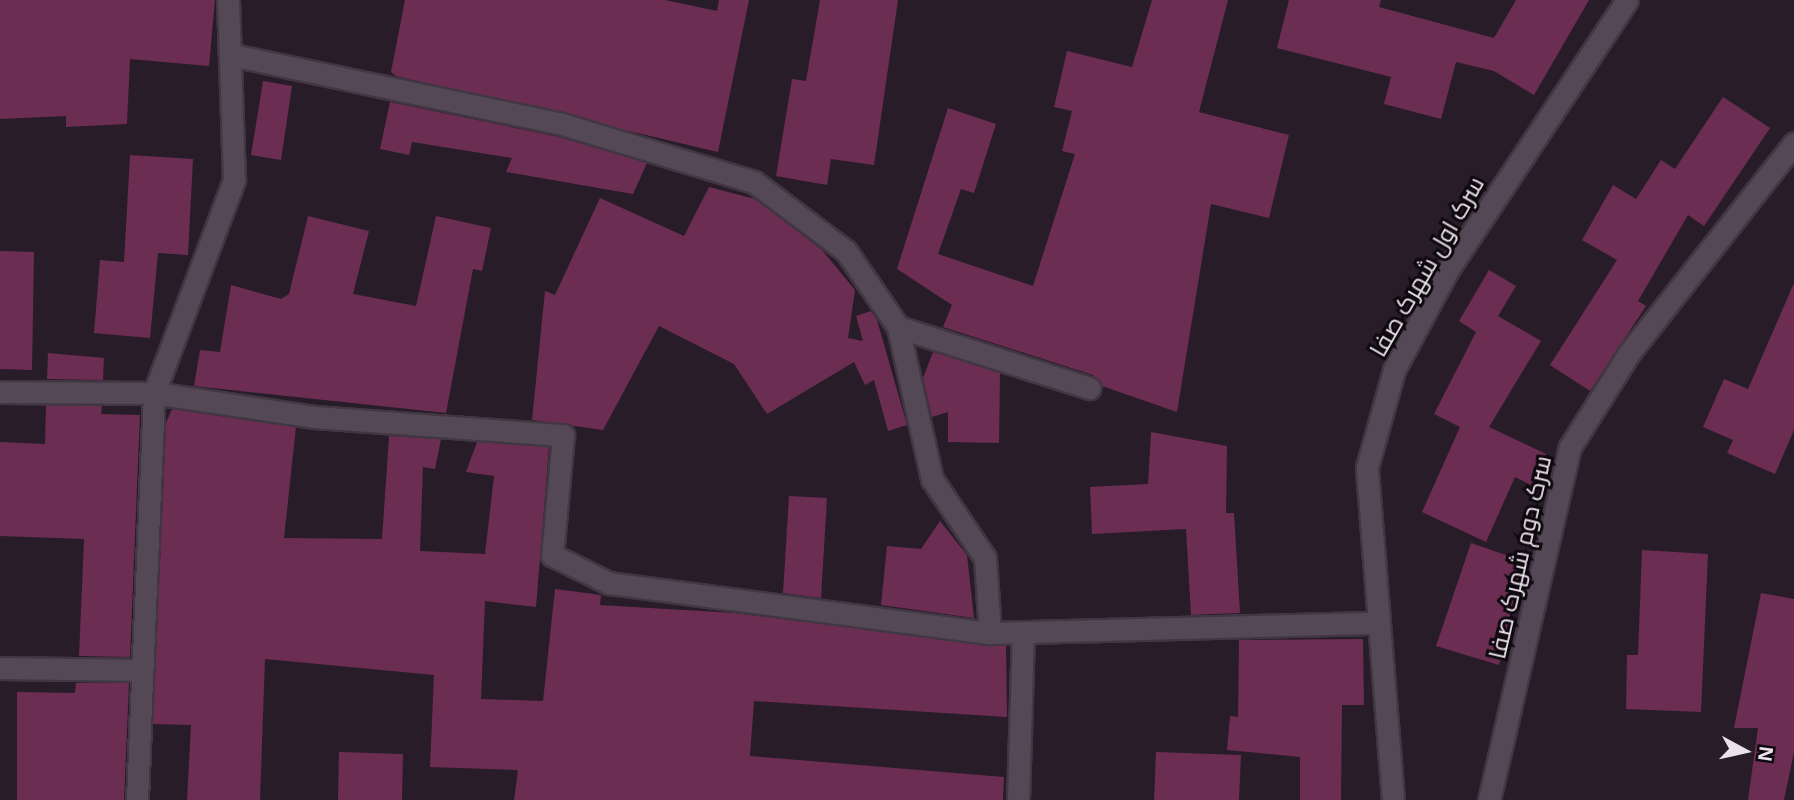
<!DOCTYPE html>
<meta charset="utf-8">
<style>
body{margin:0}
#map{position:relative;width:1794px;height:800px;overflow:hidden;background:#281c29;font-family:"Noto Sans",Cairo,sans-serif}
div>[style]{position:absolute}
.building>*{inset:0;background:#6c2d52}
.roads{filter:drop-shadow(2px 0 #413742) drop-shadow(-2px 0 #413742) drop-shadow(0 2px #413742) drop-shadow(0 -2px #413742)}
.minor>*{height:21px;margin:-10.5px;padding:0 10.5px;transform-origin:10.5px;border-radius:10.5px;background:#554856}
.tertiary>*{height:21px;margin:-10.5px;padding:0 10.5px;transform-origin:10.5px;border-radius:10.5px;background:#554856}
span{translate:-50% -50%;white-space:nowrap;text-align:center;line-height:1.15;-webkit-text-stroke:6px #0e090e;paint-order:stroke}
.street-label{font-size:24px;color:#eae2ea}
.north{position:absolute;left:1710px;top:716px;width:70px;height:70px;-webkit-text-stroke:5px #0e090e;paint-order:stroke;rotate:98deg;font-size:19px;font-weight:700;line-height:28px;text-align:center;color:#eae2ea}
.north::after{content:'';display:block;margin:auto;width:24px;height:32px;background:#eae2ea;clip-path:polygon(50% 0,100% 100%,50% 72%,0 100%)}
</style>
<div id="map">
<div class="building">
<i style="clip-path:polygon(0 0,215px 0,209px 66px,130px 59px,127px 124px,66px 127px,66px 116px,0 119px)"></i>
<i style="clip-path:polygon(405px 0,665px 0,717px 11px,719px 0,749px 0,718px 152px,396px 76px,391px 72px)"></i>
<i style="clip-path:polygon(820px 0,898px 0,874px 165px,831px 159px,827px 185px,776px 176px,792px 79px,806px 81px)"></i>
<i style="clip-path:polygon(1152px 0,1228px 0,1199px 112px,1289px 135px,1269px 218px,1211px 204px,1177px 412px,1102px 386px,1093px 375px,943px 327px,952px 305px,897px 269px,948px 108px,996px 124px,974px 193px,961px 189px,938px 254px,1033px 286px,1075px 154px,1062px 151px,1072px 111px,1054px 107px,1067px 51px,1132px 67px)"></i>
<i style="clip-path:polygon(1289px 0,1381px 0,1379px 7px,1494px 38px,1516px 0,1589px 0,1534px 95px,1494px 71px,1456px 62px,1441px 119px,1384px 104px,1391px 77px,1277px 48px)"></i>
<i style="clip-path:polygon(263px 81px,292px 86px,281px 160px,251px 155px)"></i>
<i style="clip-path:polygon(1723px 97px,1770px 128px,1704px 226px,1688px 215px,1638px 301px,1646px 306px,1590px 391px,1550px 365px,1617px 260px,1582px 240px,1613px 185px,1636px 199px,1661px 160px,1675px 169px)"></i>
<i style="clip-path:polygon(390px 102px,559px 137px,647px 163px,633px 194px,506px 172px,512px 158px,412px 142px,409px 155px,380px 149px)"></i>
<i style="clip-path:polygon(130px 155px,193px 159px,188px 255px,158px 253px,150px 338px,94px 333px,100px 260px,124px 262px)"></i>
<i style="clip-path:polygon(709px 187px,755px 199px,822px 250px,855px 290px,848px 338px,863px 341px,856px 316px,871px 311px,877px 320px,907px 425px,888px 431px,874px 380px,865px 385px,854px 362px,767px 414px,734px 364px,659px 326px,603px 430px,532px 420px,545px 291px,555px 295px,600px 198px,684px 236px)"></i>
<i style="clip-path:polygon(308px 216px,369px 231px,353px 294px,416px 306px,436px 216px,491px 228px,482px 271px,473px 269px,446px 413px,194px 386px,200px 350px,220px 352px,231px 285px,281px 299px,289px 294px)"></i>
<i style="clip-path:polygon(0 251px,34px 252px,32px 370px,0 369px)"></i>
<i style="clip-path:polygon(1489px 270px,1516px 286px,1498px 316px,1541px 341px,1489px 427px,1546px 454px,1531px 485px,1515px 477px,1486px 542px,1422px 512px,1460px 427px,1434px 414px,1476px 332px,1459px 321px)"></i>
<i style="clip-path:polygon(1794px 283px,1794px 430px,1775px 474px,1727px 453px,1733px 440px,1703px 427px,1724px 379px,1748px 389px)"></i>
<i style="clip-path:polygon(933px 352px,1000px 373px,999px 443px,948px 442px,948px 412px,932px 417px,923px 378px)"></i>
<i style="clip-path:polygon(48px 353px,104px 358px,103px 380px,47px 379px)"></i>
<i style="clip-path:polygon(46px 405px,102px 406px,101px 414px,140px 415px,130px 657px,79px 656px,84px 539px,0 536px,0 442px,45px 444px)"></i>
<i style="clip-path:polygon(172px 409px,296px 427px,284px 538px,382px 539px,389px 436px,441px 439px,435px 469px,423px 467px,420px 551px,485px 554px,494px 476px,466px 472px,477px 442px,549px 447px,536px 607px,485px 601px,481px 699px,543px 701px,555px 589px,601px 595px,600px 605px,734px 613px,1006px 646px,1007px 717px,754px 701px,750px 756px,1004px 777px,1003px 800px,514px 800px,518px 770px,430px 767px,434px 675px,265px 659px,260px 800px,187px 800px,191px 725px,153px 724px,166px 423px)"></i>
<i style="clip-path:polygon(1151px 432px,1227px 446px,1226px 513px,1234px 513px,1240px 613px,1191px 615px,1186px 529px,1092px 534px,1090px 487px,1148px 484px)"></i>
<i style="clip-path:polygon(789px 496px,827px 498px,821px 598px,783px 593px)"></i>
<i style="clip-path:polygon(940px 521px,967px 555px,974px 618px,881px 605px,887px 546px,921px 549px)"></i>
<i style="clip-path:polygon(1471px 543px,1526px 562px,1499px 665px,1436px 646px)"></i>
<i style="clip-path:polygon(1642px 550px,1708px 554px,1701px 712px,1626px 709px,1627px 655px,1638px 655px)"></i>
<i style="clip-path:polygon(1761px 593px,1794px 599px,1794px 752px,1784px 800px,1748px 800px,1758px 728px,1734px 728px)"></i>
<i style="clip-path:polygon(1363px 639px,1364px 705px,1342px 705px,1341px 800px,1300px 800px,1300px 757px,1227px 750px,1230px 716px,1238px 717px,1239px 640px)"></i>
<i style="clip-path:polygon(76px 683px,129px 683px,124px 800px,17px 800px,17px 692px,75px 693px)"></i>
<i style="clip-path:polygon(339px 752px,403px 754px,402px 800px,338px 800px)"></i>
<i style="clip-path:polygon(1156px 752px,1241px 755px,1239px 800px,1154px 800px)"></i>
</div>
<div class="roads">
<div class="minor">
<i style="left:232px;top:55px;width:337px;rotate:11.8deg"></i>
<i style="left:562px;top:124px;width:201px;rotate:16.8deg"></i>
<i style="left:754px;top:182px;width:115px;rotate:36.9deg"></i>
<i style="left:846px;top:251px;width:92px;rotate:55.6deg"></i>
<i style="left:898px;top:327px;width:156px;rotate:77.4deg"></i>
<i style="left:932px;top:479px;width:95px;rotate:56.1deg"></i>
<i style="left:985px;top:558px;width:75px;rotate:86.2deg"></i>
<i style="left:898px;top:327px;width:201px;rotate:17.7deg"></i>
<i style="left:0;top:392px;width:154px;rotate:0.4deg"></i>
<i style="left:154px;top:393px;width:163px;rotate:8.5deg"></i>
<i style="left:315px;top:417px;width:249px;rotate:4.2deg"></i>
<i style="left:563px;top:435px;width:121px;rotate:95.2deg"></i>
<i style="left:552px;top:555px;width:64px;rotate:26.2deg"></i>
<i style="left:609px;top:583px;width:384px;rotate:7.5deg"></i>
<i style="left:990px;top:633px;width:386px;rotate:-1.5deg"></i>
<i style="left:0;top:668px;width:138px;rotate:0.8deg"></i>
<i style="left:137px;top:800px;width:407px;rotate:-87.6deg"></i>
<i style="left:154px;top:393px;width:228px;rotate:-69.4deg"></i>
<i style="left:234px;top:180px;width:180px;rotate:-91.9deg"></i>
<i style="left:1018px;top:800px;width:167px;rotate:-88.3deg"></i>
</div>
<div class="tertiary">
<i style="left:1393px;top:800px;width:334px;rotate:-94.5deg"></i>
<i style="left:1367px;top:467px;width:101px;rotate:-74.4deg"></i>
<i style="left:1394px;top:370px;width:112px;rotate:-61.8deg"></i>
<i style="left:1447px;top:271px;width:325px;rotate:-56.4deg"></i>
<i style="left:1489px;top:800px;width:362px;rotate:-77.1deg"></i>
<i style="left:1570px;top:447px;width:111px;rotate:-57.9deg"></i>
<i style="left:1629px;top:353px;width:267px;rotate:-51.8deg"></i>
</div>
</div>
<div class="street-label">
<span style="left:1426px;top:266px;rotate:-60deg">سرک اول شهرک صفا</span>
<span style="left:1519px;top:557px;rotate:-77deg">سرک دوم شهرک صفا</span>
</div>
<div class="north">N</div>
</div>
